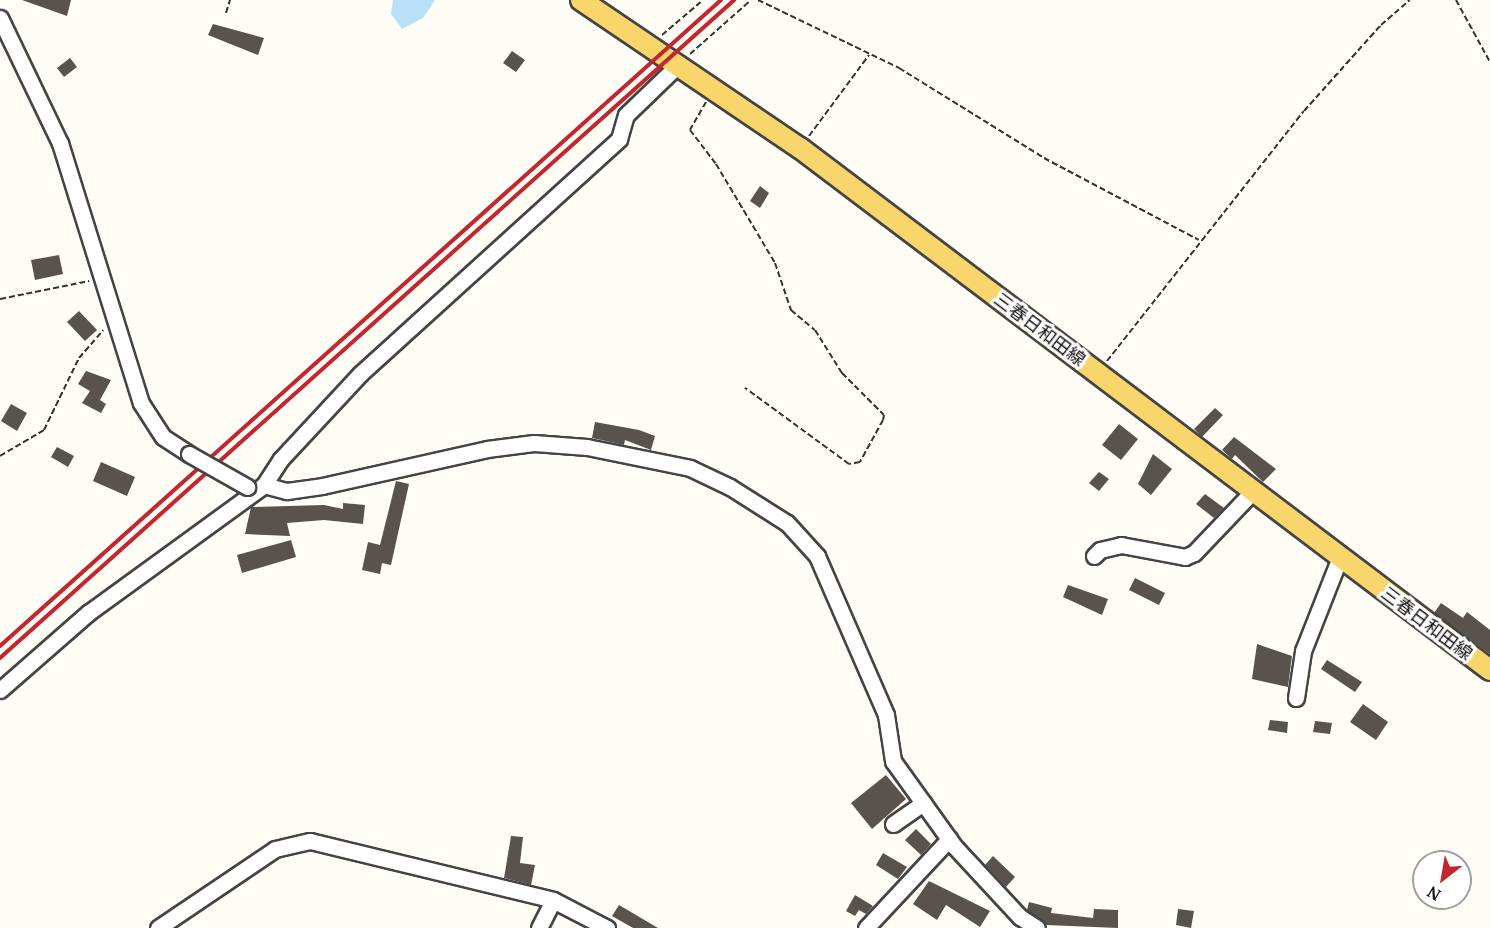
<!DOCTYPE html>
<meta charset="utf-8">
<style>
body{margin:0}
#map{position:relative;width:1490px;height:928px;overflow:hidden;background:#fffdf5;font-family:"PT Serif","Noto Sans JP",serif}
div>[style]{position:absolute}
.water>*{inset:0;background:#b9e0f7}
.building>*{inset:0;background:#5a524d}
.path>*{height:2px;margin-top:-1px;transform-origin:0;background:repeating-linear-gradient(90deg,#333 0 6px,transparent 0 9px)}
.roads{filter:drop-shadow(2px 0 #444) drop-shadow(-2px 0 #444) drop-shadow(0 2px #444) drop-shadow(0 -2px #444)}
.minor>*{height:15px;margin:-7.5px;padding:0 7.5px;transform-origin:7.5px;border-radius:7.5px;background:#fff}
.major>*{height:20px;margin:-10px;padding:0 10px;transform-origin:10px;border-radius:10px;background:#f9d66b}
.rail>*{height:4px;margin:-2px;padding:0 2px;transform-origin:2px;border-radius:2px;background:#c4262e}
.bridges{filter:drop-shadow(2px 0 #444) drop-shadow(-2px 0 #444) drop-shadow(0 2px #444) drop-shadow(0 -2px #444)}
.minor-bridge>*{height:15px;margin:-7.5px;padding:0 7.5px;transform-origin:7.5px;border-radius:7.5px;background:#fff}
span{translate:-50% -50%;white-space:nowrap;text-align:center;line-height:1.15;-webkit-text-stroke:6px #fff;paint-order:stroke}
.street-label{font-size:18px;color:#111}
.north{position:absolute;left:1412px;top:850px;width:60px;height:60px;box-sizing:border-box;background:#fff;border:2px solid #a0a0a0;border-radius:50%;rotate:211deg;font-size:16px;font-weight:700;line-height:24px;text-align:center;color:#111}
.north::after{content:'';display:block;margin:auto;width:21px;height:27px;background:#c4262e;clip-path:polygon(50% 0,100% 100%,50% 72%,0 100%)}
</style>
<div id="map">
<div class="water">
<i style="clip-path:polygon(393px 0,435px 0,423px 18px,402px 29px,391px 14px)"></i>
</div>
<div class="building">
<i style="clip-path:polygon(22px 0,71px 0,67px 16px)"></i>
<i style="clip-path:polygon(213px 24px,264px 38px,258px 55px,208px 35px)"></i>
<i style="clip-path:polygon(512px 51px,525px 60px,516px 72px,503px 63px)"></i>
<i style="clip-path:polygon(70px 58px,77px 67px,64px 77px,57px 68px)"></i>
<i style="clip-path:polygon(760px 186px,769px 193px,760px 208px,750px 201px)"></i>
<i style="clip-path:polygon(59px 255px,63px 274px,35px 280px,31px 260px)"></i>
<i style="clip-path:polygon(79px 311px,97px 330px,85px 341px,67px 322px)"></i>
<i style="clip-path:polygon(86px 371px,111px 380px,100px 400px,106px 404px,101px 413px,82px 403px,90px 391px,78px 384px)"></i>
<i style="clip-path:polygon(11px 404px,27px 413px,17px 431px,1px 421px)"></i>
<i style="clip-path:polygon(1215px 408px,1223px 415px,1202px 437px,1194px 429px)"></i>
<i style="clip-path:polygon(595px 422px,639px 430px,655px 436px,651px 450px,625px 440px,624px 445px,592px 438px)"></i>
<i style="clip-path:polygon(1119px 424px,1138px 439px,1121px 460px,1102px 445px)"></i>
<i style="clip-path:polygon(1234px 437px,1276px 469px,1263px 482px,1235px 455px,1232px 459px,1222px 450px)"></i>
<i style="clip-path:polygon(57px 447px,74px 456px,68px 467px,51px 457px)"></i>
<i style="clip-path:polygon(1153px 454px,1172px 469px,1151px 495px,1138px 484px)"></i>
<i style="clip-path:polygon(101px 462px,135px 477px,127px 496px,93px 481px)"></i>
<i style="clip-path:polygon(1099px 472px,1109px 479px,1099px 491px,1089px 483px)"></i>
<i style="clip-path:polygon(396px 481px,409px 484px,391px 565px,382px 563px,380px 574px,362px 570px,368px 542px,380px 545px)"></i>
<i style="clip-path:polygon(1205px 494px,1224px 508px,1214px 518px,1196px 504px)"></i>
<i style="clip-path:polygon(343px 503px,365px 505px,363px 524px,324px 520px,287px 523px,290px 536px,245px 534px,251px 507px,324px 505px,343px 509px)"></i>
<i style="clip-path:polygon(291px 540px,296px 557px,242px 573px,237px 555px)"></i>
<i style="clip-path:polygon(1135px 578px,1165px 593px,1159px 605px,1129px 590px)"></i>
<i style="clip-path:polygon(1068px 585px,1108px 599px,1102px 615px,1063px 597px)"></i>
<i style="clip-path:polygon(1441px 603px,1463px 618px,1467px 612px,1490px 630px,1490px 654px,1434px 613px)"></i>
<i style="clip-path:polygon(1257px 644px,1292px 656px,1288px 687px,1252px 679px)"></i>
<i style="clip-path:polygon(1327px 660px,1362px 682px,1355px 692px,1321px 669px)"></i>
<i style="clip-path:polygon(1363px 704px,1388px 722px,1376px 740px,1350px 722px)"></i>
<i style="clip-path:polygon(1270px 720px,1288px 722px,1287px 733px,1268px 730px)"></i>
<i style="clip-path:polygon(1315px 721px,1332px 723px,1330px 734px,1313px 732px)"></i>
<i style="clip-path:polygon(886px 775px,906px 799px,872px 829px,851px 803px)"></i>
<i style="clip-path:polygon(916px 829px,931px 844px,921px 855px,905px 840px)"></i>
<i style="clip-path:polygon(511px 836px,523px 837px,520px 863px,535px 865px,531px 885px,504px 878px)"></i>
<i style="clip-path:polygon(883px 853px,907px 867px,898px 879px,876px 865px)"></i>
<i style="clip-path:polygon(993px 856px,1015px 877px,1006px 887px,985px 865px)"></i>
<i style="clip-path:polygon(929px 881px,990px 911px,980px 927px,946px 905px,937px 920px,913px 904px)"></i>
<i style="clip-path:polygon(855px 895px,873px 906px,866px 914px,859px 910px,855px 916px,846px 911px)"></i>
<i style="clip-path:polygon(1029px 902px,1052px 908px,1051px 913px,1093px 918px,1094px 909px,1118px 910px,1118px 928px,1046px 925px,1027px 910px)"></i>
<i style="clip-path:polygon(619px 905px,658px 928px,633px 928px,612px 916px)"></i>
<i style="clip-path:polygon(1178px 909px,1194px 911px,1191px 928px,1176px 925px)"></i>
</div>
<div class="path">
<i style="left:758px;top:0;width:157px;rotate:25.7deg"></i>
<i style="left:899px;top:68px;width:171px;rotate:31.8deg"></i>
<i style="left:1044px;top:158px;width:175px;rotate:27.9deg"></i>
<i style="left:1456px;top:0;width:71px;rotate:61.3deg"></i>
<i style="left:226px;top:13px;width:14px;rotate:-73deg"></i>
<i style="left:662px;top:35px;width:54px;rotate:-40.5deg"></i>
<i style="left:690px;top:54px;width:81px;rotate:-41.5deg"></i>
<i style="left:706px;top:102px;width:32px;rotate:120deg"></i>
<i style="left:690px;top:130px;width:43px;rotate:52.6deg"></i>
<i style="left:716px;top:164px;width:115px;rotate:59.2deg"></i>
<i style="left:775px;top:263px;width:50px;rotate:71.2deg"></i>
<i style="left:791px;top:310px;width:31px;rotate:40deg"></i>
<i style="left:815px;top:330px;width:51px;rotate:57.9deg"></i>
<i style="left:842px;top:373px;width:59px;rotate:45deg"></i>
<i style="left:884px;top:415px;width:5px;rotate:101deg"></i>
<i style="left:883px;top:420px;width:48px;rotate:118.7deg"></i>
<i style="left:860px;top:462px;width:11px;rotate:170deg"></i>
<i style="left:849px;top:464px;width:129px;rotate:-143.8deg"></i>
<i style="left:809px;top:136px;width:101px;rotate:-53.5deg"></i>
<i style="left:0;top:299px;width:91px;rotate:-11.4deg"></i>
<i style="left:1107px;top:361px;width:318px;rotate:-51.8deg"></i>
<i style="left:1304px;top:111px;width:115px;rotate:-48.2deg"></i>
<i style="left:1381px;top:25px;width:38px;rotate:-41deg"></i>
<i style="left:0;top:456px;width:51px;rotate:-30.6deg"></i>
<i style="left:44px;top:430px;width:80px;rotate:-64.1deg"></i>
<i style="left:79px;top:358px;width:37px;rotate:-49deg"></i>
</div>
<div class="roads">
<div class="minor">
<i style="left:0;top:18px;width:139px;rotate:64.4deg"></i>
<i style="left:60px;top:143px;width:272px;rotate:72.7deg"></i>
<i style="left:141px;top:403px;width:40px;rotate:57.1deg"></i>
<i style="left:163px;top:437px;width:31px;rotate:33deg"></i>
<i style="left:264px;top:485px;width:24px;rotate:15deg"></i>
<i style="left:287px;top:491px;width:35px;rotate:-8deg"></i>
<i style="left:322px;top:486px;width:169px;rotate:-12.6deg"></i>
<i style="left:487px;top:449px;width:47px;rotate:-7.3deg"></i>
<i style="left:534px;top:443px;width:53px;rotate:4.3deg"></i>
<i style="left:587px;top:447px;width:105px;rotate:11.5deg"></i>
<i style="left:690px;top:468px;width:44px;rotate:25.4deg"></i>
<i style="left:730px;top:487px;width:67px;rotate:32.3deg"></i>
<i style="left:787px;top:523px;width:45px;rotate:47.7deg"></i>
<i style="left:817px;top:556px;width:173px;rotate:66.5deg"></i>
<i style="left:886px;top:715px;width:47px;rotate:81.3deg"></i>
<i style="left:893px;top:761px;width:105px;rotate:54.3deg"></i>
<i style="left:954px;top:846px;width:97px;rotate:47.1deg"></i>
<i style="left:1020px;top:917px;width:20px;rotate:33deg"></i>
<i style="left:1094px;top:556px;width:8px;rotate:-45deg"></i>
<i style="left:1100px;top:550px;width:22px;rotate:-13deg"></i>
<i style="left:1121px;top:545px;width:65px;rotate:10.6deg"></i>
<i style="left:1185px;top:557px;width:10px;rotate:-24deg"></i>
<i style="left:1194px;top:553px;width:87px;rotate:-46.4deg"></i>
<i style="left:0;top:690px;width:117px;rotate:-41.2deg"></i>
<i style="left:88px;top:613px;width:218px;rotate:-36deg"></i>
<i style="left:264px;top:485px;width:31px;rotate:-57deg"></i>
<i style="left:281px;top:459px;width:116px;rotate:-47.1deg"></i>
<i style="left:360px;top:374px;width:350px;rotate:-42.2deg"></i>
<i style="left:619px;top:139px;width:25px;rotate:-74deg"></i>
<i style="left:626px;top:115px;width:74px;rotate:-43.9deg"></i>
<i style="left:1296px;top:698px;width:48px;rotate:-81.5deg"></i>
<i style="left:1303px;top:651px;width:101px;rotate:-68.5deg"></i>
<i style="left:893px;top:824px;width:37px;rotate:-35deg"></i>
<i style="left:158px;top:928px;width:141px;rotate:-34deg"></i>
<i style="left:275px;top:849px;width:36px;rotate:-13deg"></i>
<i style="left:310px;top:841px;width:250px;rotate:13.6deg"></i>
<i style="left:553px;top:900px;width:61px;rotate:27.4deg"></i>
<i style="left:539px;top:928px;width:31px;rotate:-63deg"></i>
<i style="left:866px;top:928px;width:122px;rotate:-47deg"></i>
</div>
<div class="major">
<i style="left:581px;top:0;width:264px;rotate:34.1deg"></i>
<i style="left:800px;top:148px;width:865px;rotate:37.11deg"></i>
</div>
</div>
<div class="rail">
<i style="left:0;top:646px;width:968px;rotate:-41.86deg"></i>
<i style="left:0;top:658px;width:986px;rotate:-41.87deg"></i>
</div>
<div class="bridges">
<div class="minor-bridge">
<i style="left:189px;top:454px;width:67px;rotate:29.6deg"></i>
</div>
</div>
<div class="street-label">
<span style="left:1040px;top:329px;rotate:37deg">三春日和田線</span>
<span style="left:1427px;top:623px;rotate:37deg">三春日和田線</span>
</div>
<div class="north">N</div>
</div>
